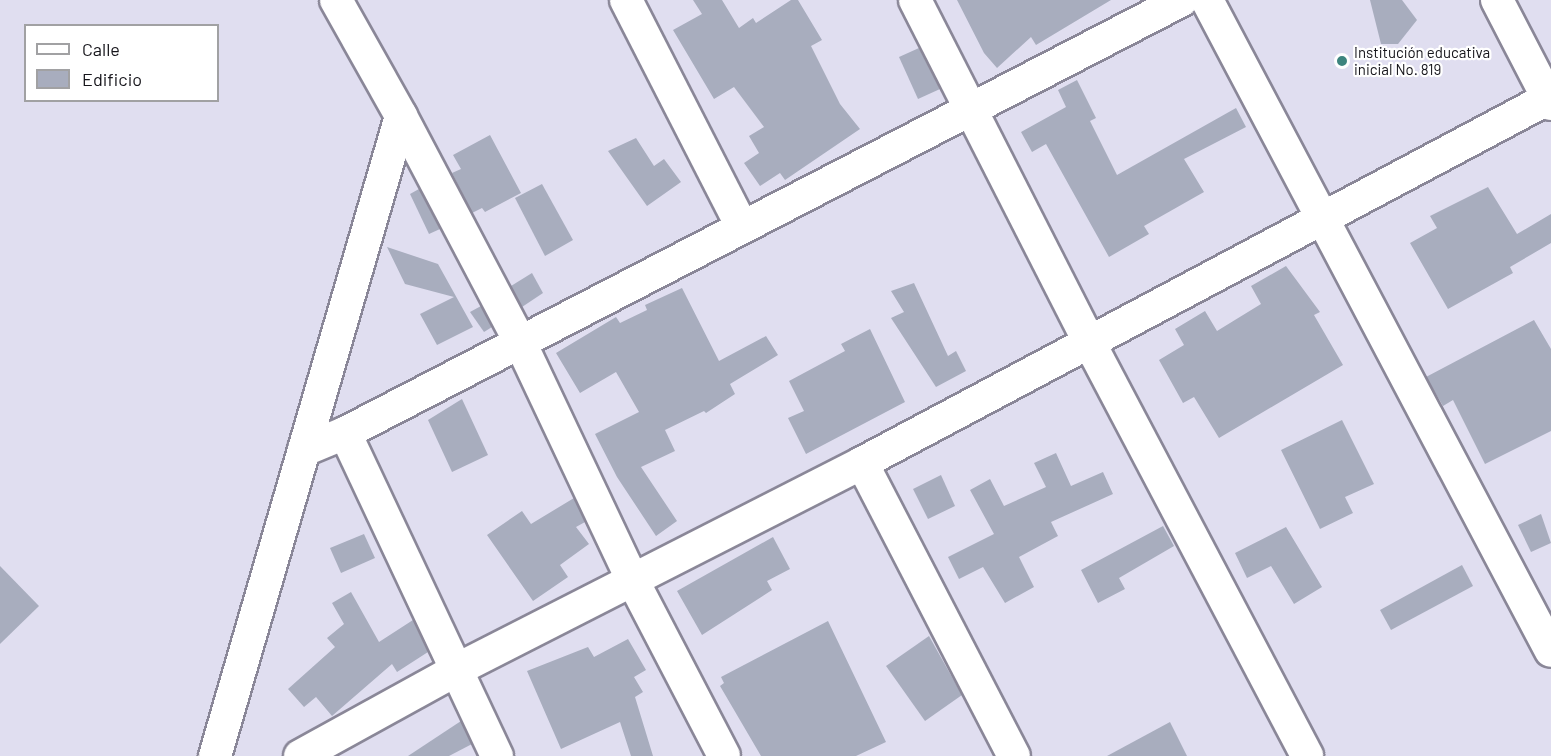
<!DOCTYPE html>
<meta charset="utf-8">
<style>
body{margin:0}
#map{position:relative;width:1551px;height:756px;overflow:hidden;background:#e0def0;font-family:Barlow,sans-serif}
div>[style]{position:absolute}
.building>*{inset:0;background:#a8adbe}
.roads{filter:drop-shadow(2px 0 #8a8798) drop-shadow(-2px 0 #8a8798) drop-shadow(0 2px #8a8798) drop-shadow(0 -2px #8a8798)}
.street>*{height:32px;margin:-16px;padding:0 16px;transform-origin:16px;border-radius:16px;background:#fff}
.dots>*{width:16px;height:16px;translate:-50% -50%;box-sizing:border-box;border:3px solid #fff;border-radius:50%}
span{translate:-50% -50%;white-space:nowrap;text-align:center;line-height:1.15;-webkit-text-stroke:4.5px #fff;paint-order:stroke}
.poi-label{font-size:15px;color:#15141a}
.left{translate:0 -50%;text-align:left}
.legend{position:absolute;left:24px;top:24px;width:195px;height:78px;box-sizing:border-box;background:#fff;border:2px solid #a1a1a3;margin:0;padding:8px 10px;list-style:none;font-size:18px;color:#15141a}
.legend li{display:flex;align-items:center;gap:12px;height:30px}
.legend b{width:30px;border:2px solid #a1a1a3}
</style>
<div id="map">
<div class="building">
<i style="clip-path:polygon(693px 0,722px 0,739px 28px,753px 18px,756px 23px,791px 0,798px 0,822px 40px,811px 46px,840px 104px,860px 129px,785px 180px,780px 173px,760px 186px,744px 163px,759px 153px,749px 136px,764px 127px,734px 87px,714px 99px,673px 30px,702px 14px)"></i>
<i style="clip-path:polygon(957px 0,1111px 0,1036px 45px,1031px 37px,997px 68px,984px 53px)"></i>
<i style="clip-path:polygon(1370px 0,1402px 0,1417px 20px,1398px 44px,1381px 44px)"></i>
<i style="clip-path:polygon(919px 48px,940px 89px,918px 99px,899px 57px)"></i>
<i style="clip-path:polygon(1077px 80px,1096px 118px,1090px 121px,1117px 175px,1236px 108px,1246px 127px,1184px 159px,1204px 192px,1144px 226px,1149px 234px,1109px 257px,1046px 144px,1032px 152px,1021px 132px,1066px 107px,1058px 90px)"></i>
<i style="clip-path:polygon(490px 135px,521px 193px,485px 212px,482px 208px,472px 213px,452px 173px,461px 169px,453px 155px)"></i>
<i style="clip-path:polygon(636px 138px,654px 166px,664px 159px,681px 182px,647px 206px,608px 151px)"></i>
<i style="clip-path:polygon(542px 184px,573px 240px,545px 256px,515px 198px)"></i>
<i style="clip-path:polygon(1488px 187px,1517px 234px,1551px 214px,1551px 243px,1510px 267px,1513px 273px,1448px 309px,1410px 243px,1437px 228px,1430px 216px)"></i>
<i style="clip-path:polygon(419px 189px,440px 229px,429px 234px,410px 194px)"></i>
<i style="clip-path:polygon(387px 247px,438px 264px,473px 327px,437px 345px,420px 314px,454px 297px,405px 284px)"></i>
<i style="clip-path:polygon(1286px 266px,1320px 312px,1314px 315px,1343px 365px,1219px 438px,1194px 397px,1183px 403px,1159px 360px,1184px 345px,1175px 329px,1205px 311px,1217px 331px,1261px 304px,1251px 286px)"></i>
<i style="clip-path:polygon(532px 273px,543px 293px,522px 307px,511px 286px)"></i>
<i style="clip-path:polygon(914px 283px,948px 356px,956px 351px,966px 371px,936px 387px,891px 318px,904px 312px,891px 291px)"></i>
<i style="clip-path:polygon(682px 288px,719px 361px,766px 336px,778px 355px,730px 384px,735px 394px,706px 413px,704px 411px,665px 430px,675px 451px,641px 467px,677px 521px,656px 536px,617px 477px,595px 434px,639px 412px,616px 372px,580px 393px,556px 353px,616px 317px,620px 323px,647px 310px,645px 305px)"></i>
<i style="clip-path:polygon(481px 306px,492px 327px,484px 332px,470px 312px)"></i>
<i style="clip-path:polygon(1534px 320px,1551px 349px,1551px 431px,1485px 464px,1453px 400px,1443px 406px,1426px 377px)"></i>
<i style="clip-path:polygon(870px 329px,905px 402px,806px 454px,788px 418px,804px 411px,789px 381px,845px 351px,841px 344px)"></i>
<i style="clip-path:polygon(462px 399px,488px 455px,452px 472px,428px 420px)"></i>
<i style="clip-path:polygon(1342px 420px,1374px 484px,1345px 497px,1353px 513px,1320px 529px,1281px 450px)"></i>
<i style="clip-path:polygon(1056px 453px,1071px 486px,1103px 472px,1113px 494px,1051px 522px,1058px 536px,1019px 557px,1034px 587px,1005px 603px,983px 567px,959px 579px,948px 557px,994px 534px,970px 490px,990px 479px,1004px 506px,1046px 487px,1034px 463px)"></i>
<i style="clip-path:polygon(941px 475px,955px 506px,928px 519px,913px 489px)"></i>
<i style="clip-path:polygon(574px 498px,585px 522px,576px 527px,589px 544px,560px 565px,568px 577px,533px 601px,487px 535px,522px 511px,531px 524px)"></i>
<i style="clip-path:polygon(1541px 514px,1551px 543px,1531px 552px,1518px 525px)"></i>
<i style="clip-path:polygon(1163px 526px,1174px 546px,1119px 578px,1125px 589px,1098px 603px,1081px 570px)"></i>
<i style="clip-path:polygon(1286px 527px,1322px 587px,1294px 604px,1271px 566px,1247px 578px,1235px 553px)"></i>
<i style="clip-path:polygon(364px 534px,375px 558px,341px 573px,330px 548px)"></i>
<i style="clip-path:polygon(773px 537px,790px 569px,767px 581px,772px 590px,702px 635px,677px 591px)"></i>
<i style="clip-path:polygon(1462px 565px,1473px 586px,1391px 630px,1380px 610px)"></i>
<i style="clip-path:polygon(0 566px,39px 606px,0 644px)"></i>
<i style="clip-path:polygon(351px 592px,379px 642px,413px 620px,428px 652px,397px 672px,392px 664px,332px 716px,316px 697px,304px 707px,288px 689px,335px 647px,327px 638px,344px 624px,332px 603px)"></i>
<i style="clip-path:polygon(828px 621px,886px 742px,856px 756px,761px 756px,720px 686px,724px 683px,721px 677px)"></i>
<i style="clip-path:polygon(929px 636px,962px 695px,925px 721px,886px 666px)"></i>
<i style="clip-path:polygon(628px 639px,646px 670px,634px 677px,643px 692px,635px 697px,653px 756px,631px 756px,620px 722px,561px 749px,527px 671px,588px 647px,594px 657px)"></i>
<i style="clip-path:polygon(461px 721px,472px 744px,449px 756px,408px 756px)"></i>
<i style="clip-path:polygon(1170px 722px,1187px 756px,1107px 756px)"></i>
</div>
<div class="roads">
<div class="street">
<i style="left:336px;top:0;width:133px;rotate:60.7deg"></i>
<i style="left:626px;top:0;width:255px;rotate:62.9deg"></i>
<i style="left:915px;top:0;width:381px;rotate:63deg"></i>
<i style="left:1088px;top:340px;width:470px;rotate:62.2deg"></i>
<i style="left:1207px;top:0;width:736px;rotate:62.15deg"></i>
<i style="left:1497px;top:0;width:117px;rotate:62.6deg"></i>
<i style="left:345px;top:433px;width:357px;rotate:64.8deg"></i>
<i style="left:304px;top:450px;width:44px;rotate:-22.5deg"></i>
<i style="left:345px;top:433px;width:942px;rotate:-27.35deg"></i>
<i style="left:862px;top:463px;width:330px;rotate:62.6deg"></i>
<i style="left:215px;top:756px;width:666px;rotate:-73.79deg"></i>
<i style="left:401px;top:116px;width:253px;rotate:62.2deg"></i>
<i style="left:519px;top:340px;width:264px;rotate:64.7deg"></i>
<i style="left:632px;top:579px;width:199px;rotate:62.5deg"></i>
<i style="left:300px;top:756px;width:180px;rotate:-28.8deg"></i>
<i style="left:458px;top:669px;width:453px;rotate:-27deg"></i>
<i style="left:862px;top:463px;width:780px;rotate:-27.98deg"></i>
</div>
</div>
<div class="dots">
<i style="left:1342px;top:61px;background:#3d847e"></i>
</div>
<div class="poi-label">
<span class="left" style="left:1354px;top:61px">Institución educativa<br>inicial No. 819</span>
</div>
<ul class="legend">
<li><b style="height:8px;background:#fff"></b>Calle</li>
<li><b style="height:16px;background:#a8adbe"></b>Edificio</li>
</ul>
</div>
